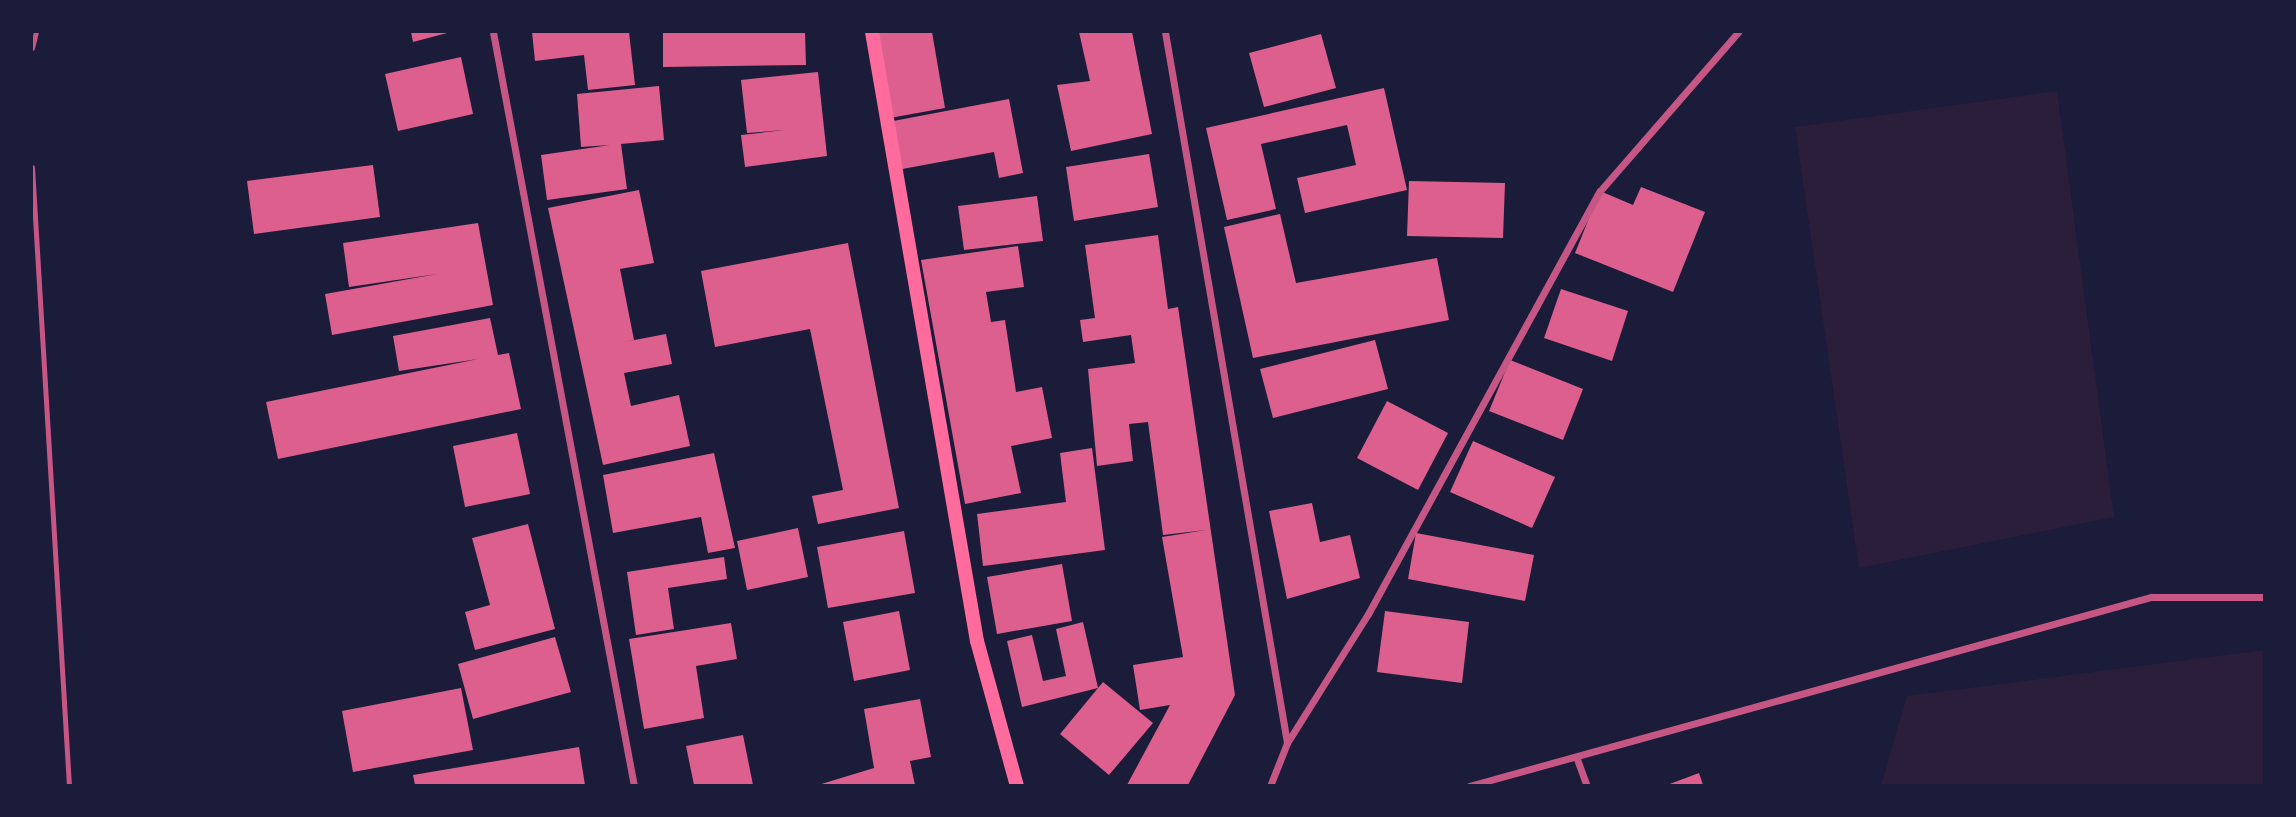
<!DOCTYPE html>
<style>
body{margin:0}
#map{position:relative;width:2296px;height:817px;overflow:hidden;background:#1b1b3a;font-family:"Noto Sans",sans-serif}
div>[style]{position:absolute}
.green>*{inset:0;background:#2a1e3b}
.building>*{inset:0;background:#dd5f8e}
.service>*{height:5px;margin:-2.5px;padding:0 2.5px;transform-origin:2.5px;border-radius:2.5px;background:#c65784}
.minor>*{height:7px;margin:-3.5px;padding:0 3.5px;transform-origin:3.5px;border-radius:3.5px;background:#c65784}
.secondary>*{height:14px;margin:-7px;padding:0 7px;transform-origin:7px;border-radius:7px;background:#ff6b9d}
span{translate:-50% -50%;white-space:nowrap;text-align:center;line-height:1.15;-webkit-text-stroke:7px #1b1b3a;paint-order:stroke}
.frame{position:absolute;inset:0;border:33px solid #1b1b3a;pointer-events:none}
</style>
<div id="map">
<div class="green">
<i style="clip-path:polygon(2057px 91px,2114px 517px,1859px 568px,1795px 127px)"></i>
<i style="clip-path:polygon(2264px 650px,2264px 785px,1881px 785px,1907px 696px)"></i>
</div>
<div class="building">
<i style="clip-path:polygon(411px 32px,451px 32px,413px 42px)"></i>
<i style="clip-path:polygon(532px 32px,629px 32px,635px 85px,588px 90px,584px 55px,535px 61px)"></i>
<i style="clip-path:polygon(663px 32px,805px 32px,806px 65px,663px 67px)"></i>
<i style="clip-path:polygon(875px 32px,932px 32px,945px 108px,890px 118px)"></i>
<i style="clip-path:polygon(1079px 32px,1132px 32px,1152px 134px,1071px 151px,1057px 85px,1090px 81px)"></i>
<i style="clip-path:polygon(1321px 34px,1336px 88px,1264px 107px,1249px 53px)"></i>
<i style="clip-path:polygon(461px 57px,473px 114px,398px 131px,385px 74px)"></i>
<i style="clip-path:polygon(818px 72px,827px 156px,745px 167px,741px 135px,785px 130px,747px 133px,741px 80px)"></i>
<i style="clip-path:polygon(659px 86px,664px 140px,621px 144px,627px 189px,547px 200px,541px 155px,610px 145px,581px 147px,577px 94px)"></i>
<i style="clip-path:polygon(1384px 88px,1407px 190px,1305px 213px,1297px 178px,1356px 165px,1347px 125px,1261px 144px,1276px 209px,1227px 220px,1206px 128px)"></i>
<i style="clip-path:polygon(1009px 99px,1023px 173px,999px 178px,994px 152px,897px 170px,888px 122px)"></i>
<i style="clip-path:polygon(1149px 154px,1158px 207px,1074px 221px,1066px 167px)"></i>
<i style="clip-path:polygon(373px 165px,380px 217px,254px 234px,247px 181px)"></i>
<i style="clip-path:polygon(1409px 181px,1505px 183px,1503px 238px,1407px 236px)"></i>
<i style="clip-path:polygon(1641px 187px,1705px 212px,1673px 292px,1575px 253px,1600px 191px,1633px 205px)"></i>
<i style="clip-path:polygon(639px 190px,654px 263px,620px 269px,634px 340px,619px 343px,666px 334px,672px 364px,624px 373px,631px 406px,679px 395px,690px 446px,603px 465px,548px 208px)"></i>
<i style="clip-path:polygon(1037px 196px,1043px 241px,964px 250px,958px 206px)"></i>
<i style="clip-path:polygon(1280px 214px,1296px 283px,1437px 258px,1449px 320px,1253px 358px,1224px 227px)"></i>
<i style="clip-path:polygon(478px 223px,493px 305px,332px 335px,325px 294px,437px 274px,349px 287px,343px 243px)"></i>
<i style="clip-path:polygon(1158px 235px,1168px 309px,1178px 307px,1235px 695px,1188px 785px,1127px 785px,1170px 705px,1140px 710px,1133px 665px,1183px 657px,1162px 537px,1206px 530px,1163px 535px,1148px 422px,1129px 424px,1133px 461px,1097px 466px,1088px 369px,1135px 363px,1131px 335px,1083px 342px,1080px 320px,1095px 318px,1085px 245px)"></i>
<i style="clip-path:polygon(848px 243px,899px 508px,818px 524px,812px 496px,843px 490px,810px 329px,715px 347px,701px 271px)"></i>
<i style="clip-path:polygon(1018px 246px,1024px 287px,986px 292px,991px 322px,1005px 320px,1016px 392px,1042px 387px,1052px 438px,1011px 446px,1021px 493px,965px 504px,921px 260px)"></i>
<i style="clip-path:polygon(1561px 289px,1628px 311px,1612px 361px,1544px 338px)"></i>
<i style="clip-path:polygon(490px 318px,498px 355px,509px 353px,521px 409px,278px 459px,266px 402px,478px 359px,399px 371px,393px 336px)"></i>
<i style="clip-path:polygon(1375px 340px,1388px 389px,1273px 418px,1260px 369px)"></i>
<i style="clip-path:polygon(1510px 360px,1583px 389px,1563px 440px,1489px 411px)"></i>
<i style="clip-path:polygon(1387px 401px,1448px 433px,1418px 490px,1357px 458px)"></i>
<i style="clip-path:polygon(517px 433px,530px 494px,465px 507px,453px 446px)"></i>
<i style="clip-path:polygon(1473px 441px,1555px 477px,1532px 528px,1450px 492px)"></i>
<i style="clip-path:polygon(1092px 448px,1105px 550px,983px 566px,977px 514px,1066px 502px,1060px 453px)"></i>
<i style="clip-path:polygon(714px 453px,735px 548px,708px 553px,701px 517px,613px 533px,603px 475px)"></i>
<i style="clip-path:polygon(1312px 503px,1320px 542px,1350px 535px,1360px 578px,1287px 599px,1269px 511px)"></i>
<i style="clip-path:polygon(528px 524px,555px 629px,475px 650px,465px 612px,490px 605px,472px 538px)"></i>
<i style="clip-path:polygon(798px 528px,808px 577px,747px 590px,737px 541px)"></i>
<i style="clip-path:polygon(904px 531px,915px 593px,828px 608px,817px 547px)"></i>
<i style="clip-path:polygon(1416px 533px,1534px 555px,1525px 601px,1408px 579px)"></i>
<i style="clip-path:polygon(724px 557px,727px 579px,668px 588px,674px 629px,636px 635px,627px 572px)"></i>
<i style="clip-path:polygon(1062px 564px,1072px 621px,997px 634px,987px 577px)"></i>
<i style="clip-path:polygon(899px 611px,910px 670px,854px 681px,843px 622px)"></i>
<i style="clip-path:polygon(1385px 611px,1469px 622px,1462px 683px,1377px 672px)"></i>
<i style="clip-path:polygon(1083px 622px,1098px 688px,1022px 707px,1007px 641px,1032px 635px,1043px 681px,1066px 676px,1056px 629px)"></i>
<i style="clip-path:polygon(731px 623px,737px 659px,696px 666px,704px 718px,644px 729px,629px 639px)"></i>
<i style="clip-path:polygon(555px 637px,571px 692px,473px 719px,458px 664px)"></i>
<i style="clip-path:polygon(1103px 682px,1153px 723px,1109px 775px,1060px 734px)"></i>
<i style="clip-path:polygon(461px 688px,473px 750px,353px 772px,342px 711px)"></i>
<i style="clip-path:polygon(920px 699px,931px 757px,910px 761px,915px 785px,818px 785px,874px 768px,864px 709px)"></i>
<i style="clip-path:polygon(743px 735px,753px 785px,694px 785px,686px 746px)"></i>
<i style="clip-path:polygon(579px 747px,585px 785px,415px 785px,413px 775px)"></i>
<i style="clip-path:polygon(1699px 773px,1703px 785px,1667px 785px)"></i>
</div>
<div class="service">
<i style="left:32px;top:48px;width:16px;rotate:-76deg"></i>
<i style="left:32px;top:167px;width:620px;rotate:86.58deg"></i>
</div>
<div class="minor">
<i style="left:493px;top:32px;width:767px;rotate:79.41deg"></i>
<i style="left:1165px;top:32px;width:721px;rotate:80.26deg"></i>
<i style="left:1577px;top:759px;width:29px;rotate:70deg"></i>
<i style="left:1270px;top:786px;width:46px;rotate:-68.4deg"></i>
<i style="left:1287px;top:743px;width:152px;rotate:-57.9deg"></i>
<i style="left:1368px;top:614px;width:482px;rotate:-61.3deg"></i>
<i style="left:1600px;top:191px;width:211px;rotate:-49deg"></i>
<i style="left:1469px;top:786px;width:708px;rotate:-15.49deg"></i>
<i style="left:2151px;top:597px;width:113px"></i>
</div>
<div class="secondary">
<i style="left:872px;top:32px;width:618px;rotate:80.22deg"></i>
<i style="left:977px;top:641px;width:150px;rotate:74.6deg"></i>
</div>
<div class="frame"></div>
</div>
